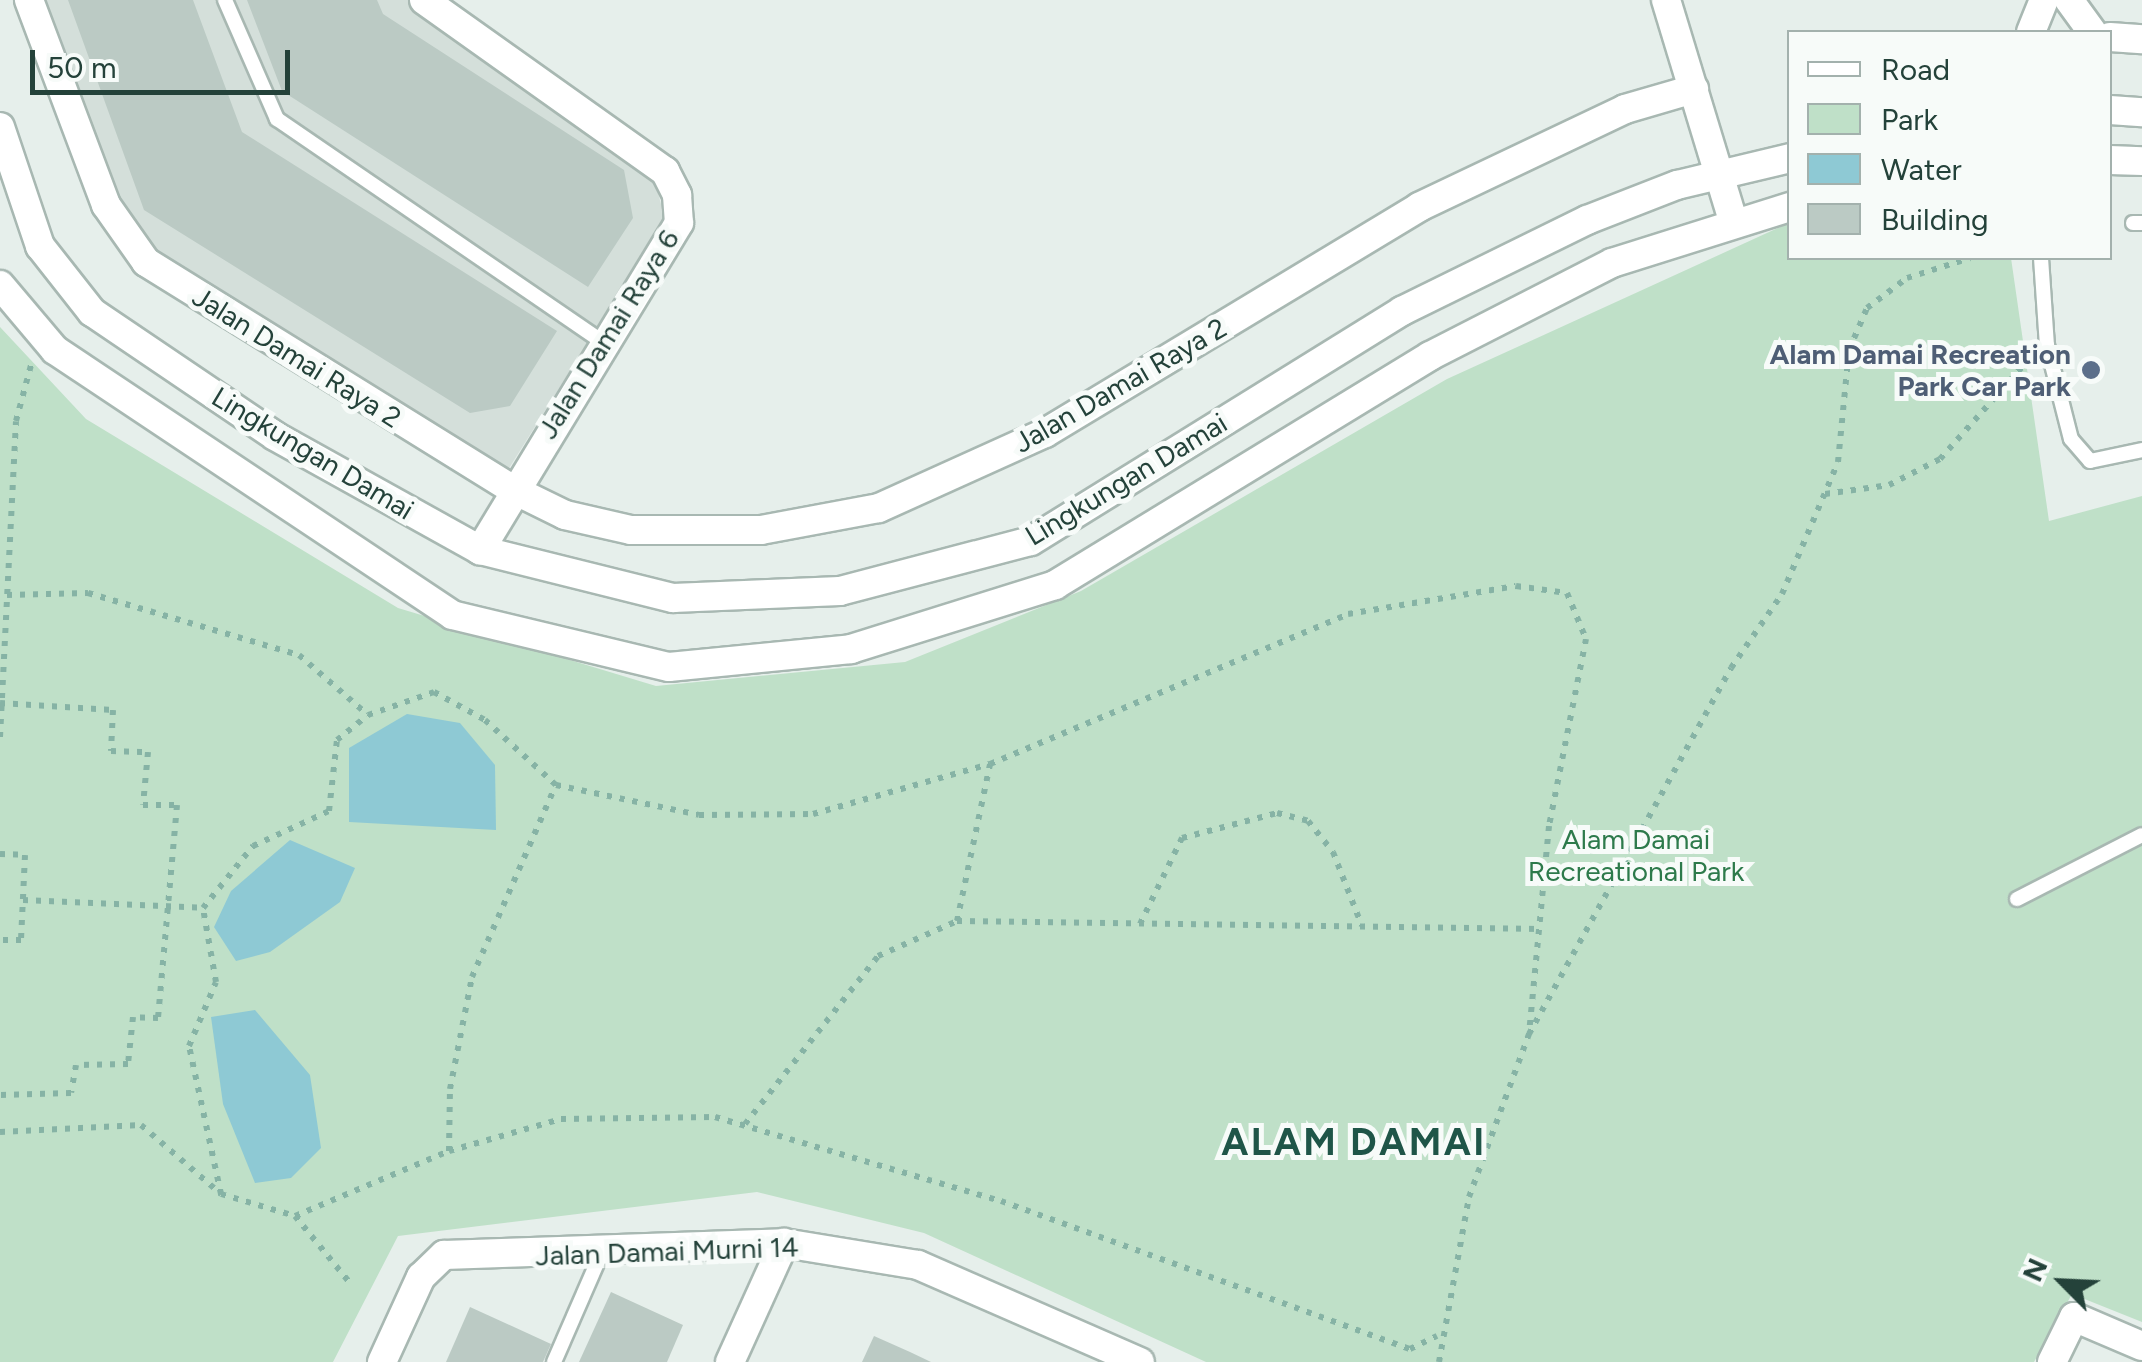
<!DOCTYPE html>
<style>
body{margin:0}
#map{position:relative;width:2142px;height:1362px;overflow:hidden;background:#e6efeb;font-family:Figtree,sans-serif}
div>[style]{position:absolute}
.built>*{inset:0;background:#d4dfda}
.green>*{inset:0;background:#bfe0c8}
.water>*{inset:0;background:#8ec9d4}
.building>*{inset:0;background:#bbcac4}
.path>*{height:6px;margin-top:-3px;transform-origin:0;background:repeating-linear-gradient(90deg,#86b3a5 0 5px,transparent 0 13px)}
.roads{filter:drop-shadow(2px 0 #a8b8b2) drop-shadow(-2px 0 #a8b8b2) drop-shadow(0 2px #a8b8b2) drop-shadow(0 -2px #a8b8b2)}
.service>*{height:14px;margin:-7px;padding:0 7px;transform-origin:7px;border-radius:7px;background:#fff}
.minor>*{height:28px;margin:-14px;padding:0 14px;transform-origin:14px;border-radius:14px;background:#fff}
.dots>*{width:28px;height:28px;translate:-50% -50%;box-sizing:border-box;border:5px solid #f7fbf9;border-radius:50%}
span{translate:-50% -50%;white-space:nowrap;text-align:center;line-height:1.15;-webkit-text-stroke:10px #f7fbf9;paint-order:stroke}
.street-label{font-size:28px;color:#24423a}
.service-label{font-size:28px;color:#4e5e75;font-weight:700}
.right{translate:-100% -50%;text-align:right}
.park-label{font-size:28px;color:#2d7a4b}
.district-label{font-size:38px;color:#1f5548;font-weight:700;letter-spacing:2.5px}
.legend{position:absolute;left:1787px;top:30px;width:325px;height:230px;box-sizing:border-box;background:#f7fbf9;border:2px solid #a3b1ad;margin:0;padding:12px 18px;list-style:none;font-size:30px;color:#24423a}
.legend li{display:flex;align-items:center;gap:20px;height:50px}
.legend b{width:50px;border:2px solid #a3b1ad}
.north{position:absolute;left:2012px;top:1232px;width:100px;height:100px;-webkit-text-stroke:8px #f7fbf9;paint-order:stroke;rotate:294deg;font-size:28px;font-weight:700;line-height:40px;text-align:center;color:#24423a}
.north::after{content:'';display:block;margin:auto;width:35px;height:45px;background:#24423a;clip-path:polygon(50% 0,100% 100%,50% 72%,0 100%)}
.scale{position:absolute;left:30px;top:50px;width:260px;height:45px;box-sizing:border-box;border:5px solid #24423a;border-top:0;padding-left:12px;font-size:30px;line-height:35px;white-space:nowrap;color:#24423a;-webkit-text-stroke:8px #f7fbf9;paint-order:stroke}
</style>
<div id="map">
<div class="built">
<i style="clip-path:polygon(40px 0,408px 0,654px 178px,665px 219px,506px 473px,156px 257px,119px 200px)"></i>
</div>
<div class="green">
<i style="clip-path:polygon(1789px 223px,1790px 258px,2011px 258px,2049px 521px,2142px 496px,2142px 1322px,2072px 1294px,2034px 1362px,1206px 1362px,924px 1233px,757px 1192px,398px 1236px,333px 1362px,0 1362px,0 327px,86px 419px,398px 608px,656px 686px,905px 662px,1081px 591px,1447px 379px)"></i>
</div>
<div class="water">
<i style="clip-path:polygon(407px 714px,460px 723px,495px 765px,496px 830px,349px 822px,349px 748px)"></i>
<i style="clip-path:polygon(290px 840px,355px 868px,340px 902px,270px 952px,236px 961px,214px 927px,231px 891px)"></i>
<i style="clip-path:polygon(255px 1010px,310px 1075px,321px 1148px,291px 1178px,255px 1183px,223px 1104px,211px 1017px)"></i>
</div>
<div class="building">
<i style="clip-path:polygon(68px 0,193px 0,242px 132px,557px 331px,510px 406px,470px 413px,144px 210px)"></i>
<i style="clip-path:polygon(247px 0,377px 0,383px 14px,624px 170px,633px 218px,588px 287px,282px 91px)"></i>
<i style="clip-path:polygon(611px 1292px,683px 1325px,667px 1362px,579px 1362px)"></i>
<i style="clip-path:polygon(470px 1307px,551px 1344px,543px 1362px,446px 1362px)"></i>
<i style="clip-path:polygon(874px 1336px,910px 1352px,931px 1362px,862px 1362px)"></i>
</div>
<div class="path">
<i style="left:1825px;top:494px;width:65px;rotate:-8deg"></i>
<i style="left:1889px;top:485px;width:57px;rotate:-27deg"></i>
<i style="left:1940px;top:459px;width:135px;rotate:-48.3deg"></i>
<i style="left:7px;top:595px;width:81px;rotate:-1.4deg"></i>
<i style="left:88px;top:593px;width:220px;rotate:16.4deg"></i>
<i style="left:299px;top:655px;width:91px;rotate:41deg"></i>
<i style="left:368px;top:715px;width:70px;rotate:-19.2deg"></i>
<i style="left:434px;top:692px;width:58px;rotate:28.8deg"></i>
<i style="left:485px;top:720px;width:96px;rotate:42.5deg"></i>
<i style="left:556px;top:785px;width:146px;rotate:11.8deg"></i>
<i style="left:699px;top:815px;width:114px;rotate:-0.5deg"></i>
<i style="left:813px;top:814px;width:184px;rotate:-15.8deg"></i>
<i style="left:990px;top:764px;width:388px;rotate:-22.7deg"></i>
<i style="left:1348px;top:614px;width:170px;rotate:-9.5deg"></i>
<i style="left:1516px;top:586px;width:51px;rotate:7.8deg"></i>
<i style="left:1567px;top:593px;width:50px;rotate:67.6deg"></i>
<i style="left:1586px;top:639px;width:191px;rotate:101.2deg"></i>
<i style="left:1549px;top:826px;width:209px;rotate:95.5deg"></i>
<i style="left:0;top:703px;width:113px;rotate:3.5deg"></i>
<i style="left:113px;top:710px;width:41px;rotate:92.8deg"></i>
<i style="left:111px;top:751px;width:37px;rotate:2deg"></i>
<i style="left:148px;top:752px;width:53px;rotate:95.4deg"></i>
<i style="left:143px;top:805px;width:34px"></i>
<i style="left:177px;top:805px;width:214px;rotate:95.1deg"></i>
<i style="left:158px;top:1018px;width:25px;rotate:-178deg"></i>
<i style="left:133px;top:1017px;width:47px;rotate:96.1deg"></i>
<i style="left:128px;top:1064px;width:52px;rotate:178.9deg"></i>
<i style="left:76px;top:1065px;width:28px;rotate:100deg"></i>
<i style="left:71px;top:1093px;width:71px;rotate:178.4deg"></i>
<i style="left:0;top:737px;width:316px;rotate:-87.1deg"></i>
<i style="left:16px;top:421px;width:58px;rotate:-75deg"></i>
<i style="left:0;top:854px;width:25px;rotate:2deg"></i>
<i style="left:25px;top:855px;width:85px;rotate:92.7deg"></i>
<i style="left:21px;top:940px;width:21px;rotate:180deg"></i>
<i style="left:23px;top:900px;width:180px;rotate:2.5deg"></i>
<i style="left:957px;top:921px;width:160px;rotate:-78.1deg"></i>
<i style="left:1140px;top:924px;width:96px;rotate:-64deg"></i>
<i style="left:1182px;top:838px;width:98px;rotate:-14.7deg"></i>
<i style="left:1277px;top:813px;width:32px;rotate:14deg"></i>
<i style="left:1308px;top:821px;width:40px;rotate:51deg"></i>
<i style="left:1333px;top:852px;width:79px;rotate:68.6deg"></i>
<i style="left:745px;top:1124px;width:214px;rotate:-51.6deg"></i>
<i style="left:878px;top:956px;width:86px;rotate:-23.9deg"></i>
<i style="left:957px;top:921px;width:582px;rotate:0.79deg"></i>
<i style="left:0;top:1132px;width:141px;rotate:-2.8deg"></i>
<i style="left:141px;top:1125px;width:106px;rotate:40.8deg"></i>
<i style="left:221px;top:1194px;width:77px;rotate:16.6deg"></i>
<i style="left:295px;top:1216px;width:87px;rotate:50.6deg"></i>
<i style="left:449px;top:1151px;width:62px;rotate:-89.1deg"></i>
<i style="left:450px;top:1089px;width:114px;rotate:-78.9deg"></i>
<i style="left:472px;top:977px;width:210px;rotate:-66.4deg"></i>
<i style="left:221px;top:1194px;width:151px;rotate:-102.2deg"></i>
<i style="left:189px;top:1046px;width:69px;rotate:-67.1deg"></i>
<i style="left:216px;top:982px;width:75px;rotate:-100deg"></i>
<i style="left:203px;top:908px;width:80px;rotate:-51.1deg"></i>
<i style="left:253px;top:846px;width:84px;rotate:-24.7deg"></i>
<i style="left:329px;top:811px;width:71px;rotate:-83.6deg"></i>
<i style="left:337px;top:740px;width:40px;rotate:-39deg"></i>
<i style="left:295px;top:1216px;width:167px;rotate:-22.9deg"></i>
<i style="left:449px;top:1151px;width:116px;rotate:-15.9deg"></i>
<i style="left:561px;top:1119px;width:154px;rotate:-0.7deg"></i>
<i style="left:715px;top:1117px;width:298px;rotate:16.4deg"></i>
<i style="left:1001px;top:1201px;width:435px;rotate:19.9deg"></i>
<i style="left:1410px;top:1349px;width:30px;rotate:-26deg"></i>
<i style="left:1439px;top:1362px;width:168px;rotate:-79.7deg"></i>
<i style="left:1469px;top:1197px;width:174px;rotate:-69.8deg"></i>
<i style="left:1529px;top:1034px;width:418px;rotate:-61.1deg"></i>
<i style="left:1731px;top:668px;width:90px;rotate:-55.4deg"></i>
<i style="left:1782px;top:594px;width:143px;rotate:-67deg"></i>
<i style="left:1838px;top:462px;width:113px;rotate:-84.4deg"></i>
<i style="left:1849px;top:350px;width:46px;rotate:-66.8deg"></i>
<i style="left:1867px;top:308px;width:50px;rotate:-36.9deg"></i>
<i style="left:1907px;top:278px;width:66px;rotate:-17.6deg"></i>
</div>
<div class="roads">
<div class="service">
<i style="left:225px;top:0;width:130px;rotate:66.4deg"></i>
<i style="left:277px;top:119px;width:395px;rotate:34.4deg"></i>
<i style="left:2133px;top:223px;width:9px"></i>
<i style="left:2041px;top:258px;width:87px;rotate:86.1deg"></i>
<i style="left:2047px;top:345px;width:97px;rotate:75.7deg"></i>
<i style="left:2071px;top:439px;width:29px;rotate:49deg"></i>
<i style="left:2090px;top:461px;width:53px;rotate:-11.9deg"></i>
<i style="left:2017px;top:899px;width:140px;rotate:-27.1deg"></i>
<i style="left:554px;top:1362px;width:116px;rotate:-66.5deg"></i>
</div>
<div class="minor">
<i style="left:29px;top:0;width:219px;rotate:69.4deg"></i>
<i style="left:106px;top:205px;width:70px;rotate:54.9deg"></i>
<i style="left:146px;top:262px;width:428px;rotate:31.8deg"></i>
<i style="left:510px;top:488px;width:61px;rotate:26.1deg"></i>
<i style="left:565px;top:515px;width:68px;rotate:12.8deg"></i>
<i style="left:631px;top:530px;width:130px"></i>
<i style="left:761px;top:530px;width:120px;rotate:-10.6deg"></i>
<i style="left:879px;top:508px;width:182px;rotate:-24.3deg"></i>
<i style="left:1045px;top:433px;width:437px;rotate:-31.1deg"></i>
<i style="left:1419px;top:207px;width:228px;rotate:-25.4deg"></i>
<i style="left:1625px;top:109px;width:72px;rotate:-16.2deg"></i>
<i style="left:424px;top:0;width:296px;rotate:35.4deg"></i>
<i style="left:665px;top:171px;width:27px;rotate:63deg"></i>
<i style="left:677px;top:195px;width:28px;rotate:86deg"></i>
<i style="left:679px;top:223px;width:383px;rotate:121.3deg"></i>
<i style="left:1666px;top:0;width:230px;rotate:73.1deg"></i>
<i style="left:2069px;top:0;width:39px;rotate:54deg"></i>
<i style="left:2031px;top:32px;width:35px;rotate:-68deg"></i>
<i style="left:2110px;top:37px;width:32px;rotate:4deg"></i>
<i style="left:2110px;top:110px;width:32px;rotate:4deg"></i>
<i style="left:0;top:127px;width:126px;rotate:71.4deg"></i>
<i style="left:40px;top:246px;width:84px;rotate:51.8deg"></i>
<i style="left:92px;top:312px;width:221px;rotate:34.1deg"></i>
<i style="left:275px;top:436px;width:235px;rotate:29.1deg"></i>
<i style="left:480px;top:550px;width:199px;rotate:14deg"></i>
<i style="left:673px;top:598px;width:167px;rotate:-2.4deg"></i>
<i style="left:840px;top:591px;width:197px;rotate:-14.7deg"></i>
<i style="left:1031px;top:541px;width:437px;rotate:-31.8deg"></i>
<i style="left:1402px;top:311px;width:206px;rotate:-26.2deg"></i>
<i style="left:1587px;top:220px;width:97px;rotate:-21.3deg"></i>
<i style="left:1677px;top:185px;width:116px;rotate:-13.4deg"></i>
<i style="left:2110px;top:160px;width:32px;rotate:2deg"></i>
<i style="left:0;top:285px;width:85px;rotate:49.8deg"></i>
<i style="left:55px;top:350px;width:477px;rotate:33.7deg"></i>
<i style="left:452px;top:615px;width:223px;rotate:13.5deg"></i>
<i style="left:669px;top:667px;width:183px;rotate:-5.6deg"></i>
<i style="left:851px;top:649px;width:214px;rotate:-17.4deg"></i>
<i style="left:1055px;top:585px;width:439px;rotate:-31.4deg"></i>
<i style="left:1430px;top:356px;width:204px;rotate:-27.1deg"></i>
<i style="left:1612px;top:263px;width:187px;rotate:-17.5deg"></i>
<i style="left:382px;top:1362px;width:94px;rotate:-65.4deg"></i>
<i style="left:421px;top:1277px;width:32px;rotate:-44deg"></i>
<i style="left:444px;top:1255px;width:340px;rotate:-2deg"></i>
<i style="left:784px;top:1243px;width:136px;rotate:9.3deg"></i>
<i style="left:918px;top:1265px;width:242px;rotate:23.6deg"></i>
<i style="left:730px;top:1362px;width:131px;rotate:-65.6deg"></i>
<i style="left:2052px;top:1362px;width:50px;rotate:-63.9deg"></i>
<i style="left:2074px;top:1317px;width:74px;rotate:23.1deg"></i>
</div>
</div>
<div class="dots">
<i style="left:2091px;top:370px;background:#5c6f8a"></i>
</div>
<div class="street-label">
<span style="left:608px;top:334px;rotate:-58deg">Jalan Damai Raya 6</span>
<span style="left:297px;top:357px;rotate:32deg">Jalan Damai Raya 2</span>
<span style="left:1120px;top:385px;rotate:-30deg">Jalan Damai Raya 2</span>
<span style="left:313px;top:453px;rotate:31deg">Lingkungan Damai</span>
<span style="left:1126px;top:479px;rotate:-31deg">Lingkungan Damai</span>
<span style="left:667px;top:1251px;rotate:-2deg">Jalan Damai Murni 14</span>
</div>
<div class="service-label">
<span class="right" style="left:2071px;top:370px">Alam Damai Recreation<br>Park Car Park</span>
</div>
<div class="park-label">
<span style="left:1636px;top:855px">Alam Damai<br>Recreational Park</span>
</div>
<div class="district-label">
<span style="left:1354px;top:1143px">ALAM DAMAI</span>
</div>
<ul class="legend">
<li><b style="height:12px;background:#fff"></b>Road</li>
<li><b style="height:28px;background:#bfe0c8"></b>Park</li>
<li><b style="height:28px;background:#8ec9d4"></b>Water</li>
<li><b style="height:28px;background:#bbcac4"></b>Building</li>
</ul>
<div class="north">N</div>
<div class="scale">50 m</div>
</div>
